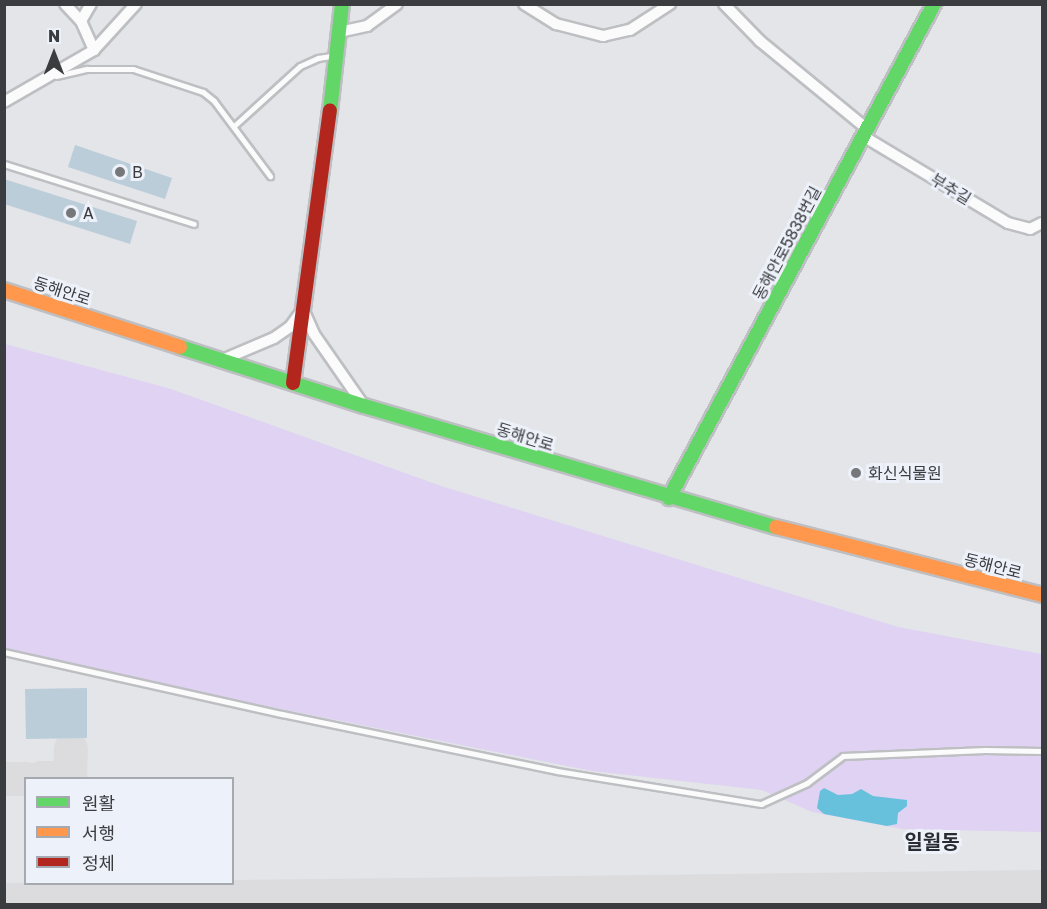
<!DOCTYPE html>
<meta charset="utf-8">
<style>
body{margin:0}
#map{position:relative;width:1047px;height:909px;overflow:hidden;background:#e3e5e9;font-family:"Golos Text","Noto Sans KR",sans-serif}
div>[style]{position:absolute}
.green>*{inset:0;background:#dfd2f2}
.water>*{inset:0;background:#68c1dc}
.taxiway>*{height:34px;margin:-17px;padding:0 17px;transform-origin:17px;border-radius:17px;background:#dcdcdf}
.building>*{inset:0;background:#bccdda}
.roads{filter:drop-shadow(2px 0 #bebfc2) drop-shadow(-2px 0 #bebfc2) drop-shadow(0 2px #bebfc2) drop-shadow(0 -2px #bebfc2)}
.lane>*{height:5px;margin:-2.5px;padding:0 2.5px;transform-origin:2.5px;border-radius:2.5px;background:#fbfbfc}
.street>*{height:10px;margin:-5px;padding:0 5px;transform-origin:5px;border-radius:5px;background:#fbfbfc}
.fast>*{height:14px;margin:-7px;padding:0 7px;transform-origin:7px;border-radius:7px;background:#63d668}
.slow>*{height:14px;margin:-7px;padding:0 7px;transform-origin:7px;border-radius:7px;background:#ff974d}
.jam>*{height:14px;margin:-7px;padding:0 7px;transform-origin:7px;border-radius:7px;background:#b3261e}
.dots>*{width:16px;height:16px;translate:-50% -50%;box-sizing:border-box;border:3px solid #edf1fa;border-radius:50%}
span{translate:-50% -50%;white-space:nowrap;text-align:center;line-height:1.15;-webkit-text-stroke:6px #edf1fa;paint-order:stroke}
.poi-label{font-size:16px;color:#3b3c40}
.left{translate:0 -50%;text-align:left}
.street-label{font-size:16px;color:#3b3c40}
.quarter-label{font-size:20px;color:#292d33;font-weight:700}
.frame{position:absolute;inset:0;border:6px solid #3b3c40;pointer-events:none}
.legend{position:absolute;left:24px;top:777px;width:210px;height:108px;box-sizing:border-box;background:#edf1fa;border:2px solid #a6a9b0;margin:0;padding:8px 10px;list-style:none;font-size:18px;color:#3b3c40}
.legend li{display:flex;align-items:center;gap:12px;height:30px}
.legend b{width:30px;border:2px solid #a6a9b0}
.north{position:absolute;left:24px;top:24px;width:60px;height:60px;-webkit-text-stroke:4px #edf1fa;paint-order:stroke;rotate:0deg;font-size:16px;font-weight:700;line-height:24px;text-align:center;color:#3b3c40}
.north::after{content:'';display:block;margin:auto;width:21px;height:27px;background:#3b3c40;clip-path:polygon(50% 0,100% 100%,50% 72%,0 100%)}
</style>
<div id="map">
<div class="green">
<i style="clip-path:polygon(5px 344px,171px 389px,441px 486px,898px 627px,1042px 654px,1042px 832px,902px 829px,812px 812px,762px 790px,592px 771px,161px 685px,5px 648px)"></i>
</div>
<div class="water">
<i style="clip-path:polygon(824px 788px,838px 795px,852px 794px,861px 789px,873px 796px,907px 800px,907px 806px,898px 813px,897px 824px,887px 826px,824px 814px,817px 808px,820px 791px)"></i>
</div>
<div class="taxiway">
<i style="left:41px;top:778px;width:22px"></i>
<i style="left:63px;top:778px;width:8px;rotate:-23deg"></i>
<i style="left:70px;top:775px;width:26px;rotate:-88deg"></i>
<i style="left:4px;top:779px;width:22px"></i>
<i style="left:4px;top:900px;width:1038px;rotate:-0.72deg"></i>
</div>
<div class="building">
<i style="clip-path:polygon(75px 145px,172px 178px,165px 199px,68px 167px)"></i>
<i style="clip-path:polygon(4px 179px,137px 221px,130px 244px,4px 204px)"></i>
<i style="clip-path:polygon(87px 688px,87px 738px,26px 739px,25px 689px)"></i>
</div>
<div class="roads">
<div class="lane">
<i style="left:56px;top:76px;width:32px;rotate:-13deg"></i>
<i style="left:87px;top:69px;width:46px"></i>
<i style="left:133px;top:69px;width:74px;rotate:18.2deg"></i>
<i style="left:203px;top:92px;width:14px;rotate:39deg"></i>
<i style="left:214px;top:101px;width:94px;rotate:53.3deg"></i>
<i style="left:234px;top:126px;width:89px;rotate:-42.3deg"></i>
<i style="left:300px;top:66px;width:20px;rotate:-24deg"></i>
<i style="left:318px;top:58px;width:18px;rotate:-9deg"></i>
<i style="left:4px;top:164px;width:199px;rotate:17.5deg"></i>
<i style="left:4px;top:652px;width:285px;rotate:12.6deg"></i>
<i style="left:282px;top:714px;width:281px;rotate:11.7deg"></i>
<i style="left:557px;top:771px;width:207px;rotate:9.2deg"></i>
<i style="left:761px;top:804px;width:51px;rotate:-24.5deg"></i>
<i style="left:807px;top:783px;width:45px;rotate:-36.9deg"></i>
<i style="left:843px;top:756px;width:142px;rotate:-2.4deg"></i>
<i style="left:985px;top:750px;width:57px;rotate:1deg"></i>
</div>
<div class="street">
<i style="left:65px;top:4px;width:23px;rotate:47deg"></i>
<i style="left:81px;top:21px;width:32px;rotate:66deg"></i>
<i style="left:524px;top:4px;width:38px;rotate:32deg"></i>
<i style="left:556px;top:24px;width:49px;rotate:14.3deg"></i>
<i style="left:603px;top:36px;width:28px;rotate:-13deg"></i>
<i style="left:630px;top:30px;width:48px;rotate:-33deg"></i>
<i style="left:724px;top:4px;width:52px;rotate:45.8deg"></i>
<i style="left:760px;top:41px;width:139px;rotate:39.4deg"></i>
<i style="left:81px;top:21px;width:20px;rotate:-60deg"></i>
<i style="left:339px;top:32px;width:29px;rotate:-12deg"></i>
<i style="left:367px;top:26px;width:37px;rotate:-36deg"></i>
<i style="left:4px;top:102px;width:104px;rotate:-30deg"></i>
<i style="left:94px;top:50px;width:62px;rotate:-47.6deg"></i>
<i style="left:863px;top:136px;width:169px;rotate:31deg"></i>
<i style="left:1008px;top:223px;width:23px;rotate:15deg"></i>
<i style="left:1030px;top:229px;width:13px;rotate:-27deg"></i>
<i style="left:303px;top:309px;width:27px;rotate:66deg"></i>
<i style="left:314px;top:334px;width:88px;rotate:55.2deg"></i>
<i style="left:222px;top:360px;width:56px;rotate:-22.9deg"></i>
<i style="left:274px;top:338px;width:19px;rotate:-35deg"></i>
<i style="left:290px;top:327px;width:22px;rotate:-54deg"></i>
</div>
<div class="fast">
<i style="left:330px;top:111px;width:108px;rotate:-83.6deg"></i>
<i style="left:180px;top:347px;width:193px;rotate:17.8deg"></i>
<i style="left:364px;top:406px;width:429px;rotate:16.4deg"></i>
<i style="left:669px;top:498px;width:561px;rotate:-61.79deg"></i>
</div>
<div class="slow">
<i style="left:4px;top:290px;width:185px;rotate:17.9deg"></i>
<i style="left:776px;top:527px;width:275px;rotate:14.3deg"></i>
</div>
<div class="jam">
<i style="left:293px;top:383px;width:275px;rotate:-82.3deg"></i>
</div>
</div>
<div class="dots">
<i style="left:120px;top:172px;background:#76777b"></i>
<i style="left:71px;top:213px;background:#76777b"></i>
<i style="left:856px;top:473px;background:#76777b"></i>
</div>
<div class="poi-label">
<span class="left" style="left:132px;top:172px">B</span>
<span class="left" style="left:83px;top:213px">A</span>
<span class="left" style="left:868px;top:473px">화신식물원</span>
</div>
<div class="street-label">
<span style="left:951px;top:189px;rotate:31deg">부추길</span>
<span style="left:787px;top:243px;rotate:-62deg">동해안로5838번길</span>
<span style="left:62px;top:291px;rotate:18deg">동해안로</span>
<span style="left:525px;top:437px;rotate:17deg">동해안로</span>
<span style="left:993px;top:566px;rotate:14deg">동해안로</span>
</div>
<div class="quarter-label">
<span style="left:932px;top:841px">일월동</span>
</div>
<div class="frame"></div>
<ul class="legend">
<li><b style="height:8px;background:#63d668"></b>원활</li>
<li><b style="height:8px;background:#ff974d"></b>서행</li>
<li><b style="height:8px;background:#b3261e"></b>정체</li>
</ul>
<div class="north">N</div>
</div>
